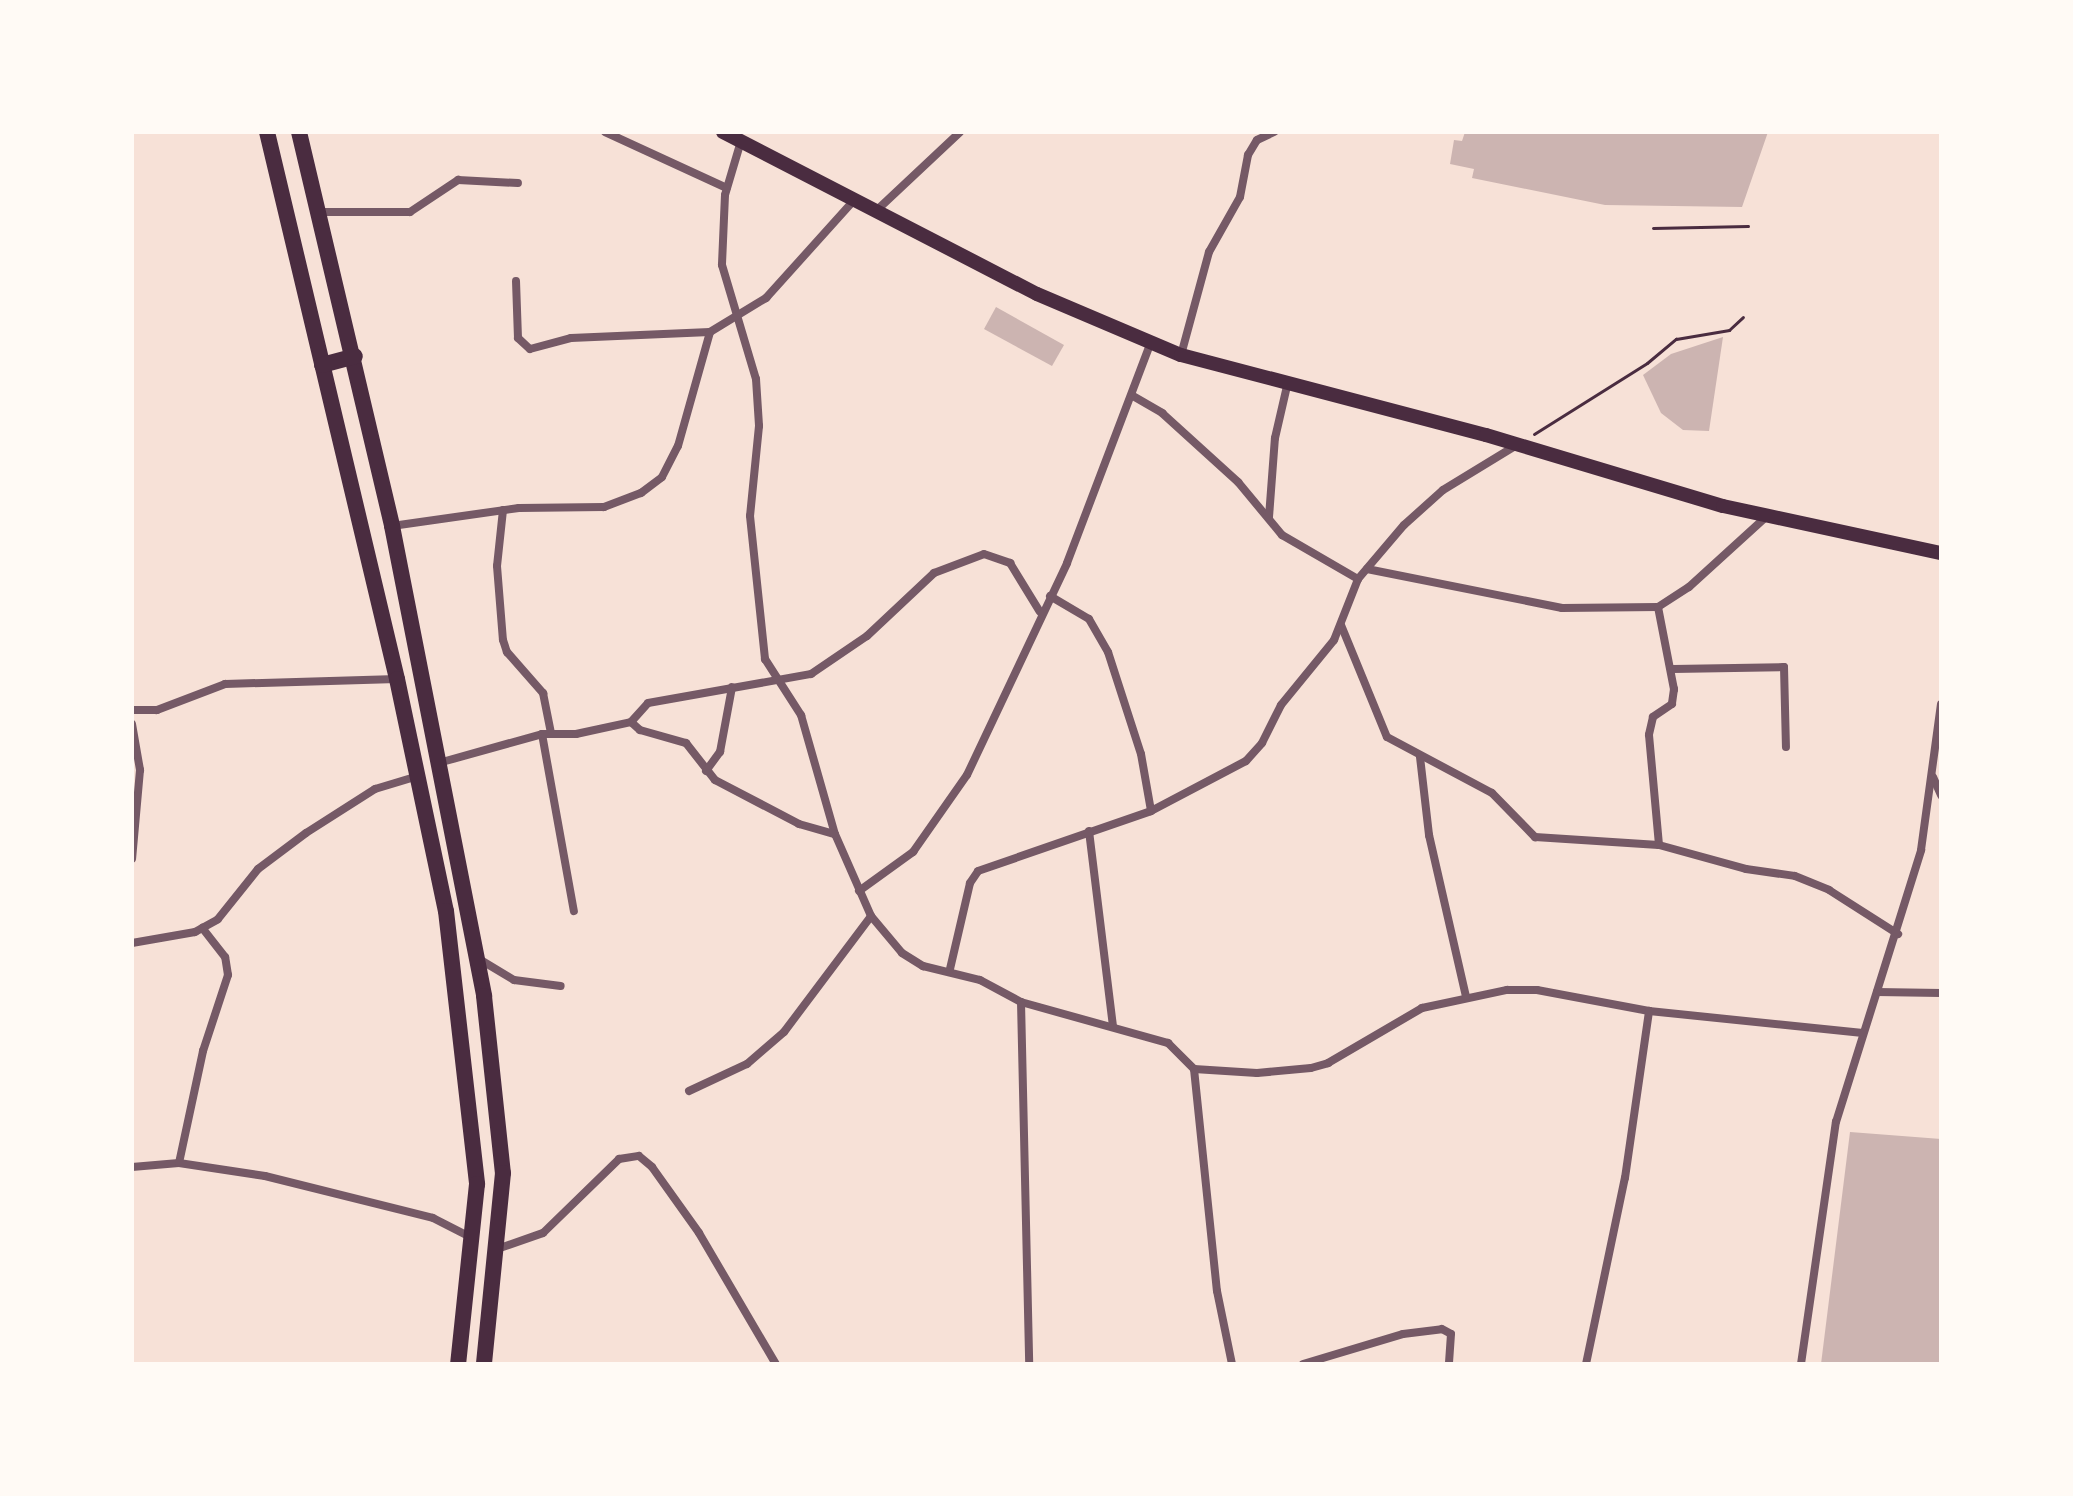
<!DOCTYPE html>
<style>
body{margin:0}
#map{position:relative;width:2073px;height:1496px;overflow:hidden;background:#f7e1d7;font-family:Lato,sans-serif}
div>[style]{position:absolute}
.building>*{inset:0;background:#ccb4b1}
.path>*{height:3px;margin:-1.5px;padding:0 1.5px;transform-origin:1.5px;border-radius:1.5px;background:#4a2c40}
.minor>*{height:8px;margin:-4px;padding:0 4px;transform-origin:4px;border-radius:4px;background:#755966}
.secondary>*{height:14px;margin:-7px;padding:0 7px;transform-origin:7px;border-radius:7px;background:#4a2c40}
.primary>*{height:16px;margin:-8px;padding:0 8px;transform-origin:8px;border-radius:8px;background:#4a2c40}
span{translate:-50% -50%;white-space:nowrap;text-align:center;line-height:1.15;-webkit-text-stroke:8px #fffaf5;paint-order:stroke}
.frame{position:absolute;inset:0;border:134px solid #fffaf5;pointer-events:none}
</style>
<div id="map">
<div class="building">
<i style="clip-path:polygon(1465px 132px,1768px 132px,1742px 207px,1605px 205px,1472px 178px,1474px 169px,1450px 164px,1454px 140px,1462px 141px)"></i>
<i style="clip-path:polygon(996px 307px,1064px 345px,1052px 366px,984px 329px)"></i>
<i style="clip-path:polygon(1723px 337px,1709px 431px,1683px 430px,1661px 413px,1643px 375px,1671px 354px)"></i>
<i style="clip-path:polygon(1850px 1132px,1941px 1139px,1941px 1364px,1821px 1364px)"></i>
</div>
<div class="path">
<i style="left:1653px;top:228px;width:95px;rotate:-1.2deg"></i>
<i style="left:1534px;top:434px;width:133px;rotate:-32.1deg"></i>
<i style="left:1647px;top:363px;width:38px;rotate:-40deg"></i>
<i style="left:1676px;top:339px;width:54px;rotate:-9.6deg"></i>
<i style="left:1729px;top:330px;width:19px;rotate:-43deg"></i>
</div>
<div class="minor">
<i style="left:605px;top:132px;width:134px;rotate:24.7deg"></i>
<i style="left:741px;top:141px;width:56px;rotate:106.5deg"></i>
<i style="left:725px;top:195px;width:70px;rotate:92.5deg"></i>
<i style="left:722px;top:265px;width:119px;rotate:73.4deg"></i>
<i style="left:756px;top:379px;width:47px;rotate:86.3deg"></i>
<i style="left:759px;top:426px;width:90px;rotate:95.7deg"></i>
<i style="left:750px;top:516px;width:144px;rotate:84deg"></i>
<i style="left:765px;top:659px;width:67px;rotate:57.3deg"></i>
<i style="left:801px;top:715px;width:124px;rotate:74.1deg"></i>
<i style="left:835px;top:834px;width:90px;rotate:66.3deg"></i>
<i style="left:871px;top:916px;width:48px;rotate:50deg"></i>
<i style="left:902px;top:953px;width:25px;rotate:32deg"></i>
<i style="left:923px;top:966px;width:59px;rotate:13.8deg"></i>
<i style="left:980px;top:980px;width:47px;rotate:28.2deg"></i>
<i style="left:1021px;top:1002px;width:153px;rotate:15.6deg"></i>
<i style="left:1168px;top:1043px;width:37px;rotate:45deg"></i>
<i style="left:1194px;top:1069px;width:63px;rotate:3.6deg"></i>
<i style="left:1257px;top:1073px;width:54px;rotate:-5.3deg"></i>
<i style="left:1311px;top:1068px;width:18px;rotate:-16deg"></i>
<i style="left:1328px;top:1063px;width:109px;rotate:-30.3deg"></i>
<i style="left:1422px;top:1008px;width:87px;rotate:-12deg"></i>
<i style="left:1507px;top:990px;width:30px"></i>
<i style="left:1537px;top:990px;width:114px;rotate:10.6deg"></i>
<i style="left:1649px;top:1011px;width:215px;rotate:5.9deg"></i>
<i style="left:877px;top:210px;width:114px;rotate:-43.2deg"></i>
<i style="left:321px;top:212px;width:89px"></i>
<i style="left:410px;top:212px;width:58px;rotate:-33.7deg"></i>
<i style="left:458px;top:180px;width:60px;rotate:2.9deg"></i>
<i style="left:516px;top:281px;width:57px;rotate:88deg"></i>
<i style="left:518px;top:338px;width:16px;rotate:43deg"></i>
<i style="left:530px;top:349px;width:42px;rotate:-15deg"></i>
<i style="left:571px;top:338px;width:139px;rotate:-2.5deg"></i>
<i style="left:710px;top:332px;width:66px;rotate:-31.3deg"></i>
<i style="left:766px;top:298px;width:133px;rotate:-48deg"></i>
<i style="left:1181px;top:355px;width:107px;rotate:-74.8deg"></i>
<i style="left:1209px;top:252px;width:63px;rotate:-60.6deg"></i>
<i style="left:1240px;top:197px;width:43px;rotate:-79.2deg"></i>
<i style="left:1248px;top:155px;width:17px;rotate:-59deg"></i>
<i style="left:1257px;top:140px;width:19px;rotate:-25deg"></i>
<i style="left:1133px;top:396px;width:34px;rotate:30deg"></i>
<i style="left:1162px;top:413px;width:103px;rotate:42.2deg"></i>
<i style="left:1238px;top:482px;width:69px;rotate:50.3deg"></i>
<i style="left:1282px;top:535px;width:88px;rotate:30.1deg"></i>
<i style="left:503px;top:510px;width:56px;rotate:96.1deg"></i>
<i style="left:497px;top:566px;width:74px;rotate:85.4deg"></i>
<i style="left:503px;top:640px;width:13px;rotate:72deg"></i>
<i style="left:507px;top:652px;width:55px;rotate:48.7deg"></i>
<i style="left:543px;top:693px;width:41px;rotate:78.7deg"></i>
<i style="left:1269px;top:517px;width:79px;rotate:-85.7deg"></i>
<i style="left:1275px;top:438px;width:53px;rotate:-77deg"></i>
<i style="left:392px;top:526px;width:128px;rotate:-8.1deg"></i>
<i style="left:519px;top:508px;width:85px;rotate:-0.7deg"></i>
<i style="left:604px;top:507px;width:40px;rotate:-21deg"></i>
<i style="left:641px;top:493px;width:26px;rotate:-37deg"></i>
<i style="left:662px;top:477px;width:35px;rotate:-63deg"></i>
<i style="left:678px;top:446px;width:118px;rotate:-74.3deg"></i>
<i style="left:1367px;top:569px;width:199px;rotate:11.3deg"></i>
<i style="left:1562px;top:608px;width:96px;rotate:-0.6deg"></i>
<i style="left:1658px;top:607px;width:37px;rotate:-33deg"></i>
<i style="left:1689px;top:587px;width:104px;rotate:-42.3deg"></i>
<i style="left:1050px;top:596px;width:45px;rotate:30.5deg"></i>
<i style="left:1089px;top:619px;width:38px;rotate:60deg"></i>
<i style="left:1108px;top:652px;width:107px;rotate:72.1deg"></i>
<i style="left:1141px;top:754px;width:58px;rotate:80deg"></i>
<i style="left:1658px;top:607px;width:84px;rotate:79deg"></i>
<i style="left:1674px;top:689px;width:15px;rotate:98deg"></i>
<i style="left:1672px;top:704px;width:23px;rotate:146deg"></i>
<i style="left:1653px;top:717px;width:18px;rotate:103deg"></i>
<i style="left:1649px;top:735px;width:110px;rotate:84.8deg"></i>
<i style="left:1341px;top:625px;width:121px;rotate:67.7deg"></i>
<i style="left:1387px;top:737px;width:119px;rotate:28.1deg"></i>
<i style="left:1492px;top:793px;width:62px;rotate:45.7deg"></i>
<i style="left:1535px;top:837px;width:124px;rotate:3.7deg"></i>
<i style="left:1659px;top:845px;width:90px;rotate:15.4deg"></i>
<i style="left:1746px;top:869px;width:49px;rotate:8.1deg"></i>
<i style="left:1795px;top:876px;width:37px;rotate:22deg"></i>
<i style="left:1829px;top:890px;width:82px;rotate:32.5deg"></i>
<i style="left:1673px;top:669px;width:111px;rotate:-1deg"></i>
<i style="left:1784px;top:667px;width:80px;rotate:88.6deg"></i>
<i style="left:132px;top:710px;width:25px"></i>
<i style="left:157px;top:710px;width:73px;rotate:-20.9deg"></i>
<i style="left:225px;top:684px;width:172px;rotate:-1.7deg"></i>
<i style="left:631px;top:722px;width:12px;rotate:42deg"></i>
<i style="left:640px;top:730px;width:48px;rotate:15.8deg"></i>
<i style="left:686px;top:743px;width:47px;rotate:51.9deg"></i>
<i style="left:715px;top:780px;width:95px;rotate:27.6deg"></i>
<i style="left:799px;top:824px;width:37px;rotate:16deg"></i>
<i style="left:132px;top:724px;width:47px;rotate:80.1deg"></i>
<i style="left:140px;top:770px;width:89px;rotate:95.1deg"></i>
<i style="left:542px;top:734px;width:180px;rotate:79.8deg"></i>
<i style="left:1420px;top:757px;width:79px;rotate:83.4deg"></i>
<i style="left:1429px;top:835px;width:165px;rotate:77.1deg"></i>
<i style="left:442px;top:762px;width:104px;rotate:-15.6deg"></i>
<i style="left:542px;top:734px;width:34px"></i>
<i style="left:576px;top:734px;width:56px;rotate:-12.3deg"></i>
<i style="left:631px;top:722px;width:25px;rotate:-48deg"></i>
<i style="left:648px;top:703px;width:166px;rotate:-10.1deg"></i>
<i style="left:811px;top:674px;width:68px;rotate:-34.2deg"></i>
<i style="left:867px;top:636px;width:92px;rotate:-43.2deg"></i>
<i style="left:934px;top:573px;width:53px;rotate:-20.8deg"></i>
<i style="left:984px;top:554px;width:28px;rotate:19deg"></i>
<i style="left:1010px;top:563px;width:57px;rotate:58.5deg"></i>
<i style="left:706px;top:771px;width:24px;rotate:-54deg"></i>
<i style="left:720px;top:752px;width:66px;rotate:-79.5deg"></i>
<i style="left:1933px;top:777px;width:20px;rotate:66deg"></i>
<i style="left:1089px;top:831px;width:197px;rotate:83deg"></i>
<i style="left:859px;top:891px;width:67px;rotate:-35.8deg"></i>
<i style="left:913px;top:852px;width:94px;rotate:-55deg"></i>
<i style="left:967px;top:775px;width:234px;rotate:-64.7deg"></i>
<i style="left:1067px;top:563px;width:234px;rotate:-69.2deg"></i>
<i style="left:132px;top:943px;width:64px;rotate:-9.9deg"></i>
<i style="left:195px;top:932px;width:26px;rotate:-29deg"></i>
<i style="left:218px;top:919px;width:64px;rotate:-51.3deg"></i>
<i style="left:258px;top:869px;width:60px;rotate:-36.9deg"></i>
<i style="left:306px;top:833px;width:82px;rotate:-32.5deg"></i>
<i style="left:375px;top:789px;width:45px;rotate:-16.8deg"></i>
<i style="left:479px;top:959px;width:41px;rotate:31deg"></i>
<i style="left:514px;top:980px;width:47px;rotate:7.3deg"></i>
<i style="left:950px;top:969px;width:88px;rotate:-76.9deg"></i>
<i style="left:970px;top:883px;width:14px;rotate:-56deg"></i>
<i style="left:978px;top:871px;width:183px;rotate:-19.1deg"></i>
<i style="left:1151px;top:811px;width:107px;rotate:-27.8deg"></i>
<i style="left:1246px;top:761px;width:24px;rotate:-48deg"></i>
<i style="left:1262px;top:743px;width:42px;rotate:-63.4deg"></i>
<i style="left:1281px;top:705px;width:84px;rotate:-50.8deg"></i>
<i style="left:1334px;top:640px;width:66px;rotate:-68.5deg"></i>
<i style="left:1358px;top:579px;width:71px;rotate:-49.6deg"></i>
<i style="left:1404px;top:525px;width:52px;rotate:-41.9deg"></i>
<i style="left:1443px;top:490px;width:84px;rotate:-31.4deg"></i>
<i style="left:1877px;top:992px;width:64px;rotate:0.9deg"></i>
<i style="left:1021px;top:1002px;width:362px;rotate:88.7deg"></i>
<i style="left:1194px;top:1069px;width:223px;rotate:84.1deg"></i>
<i style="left:1217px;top:1291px;width:75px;rotate:78.4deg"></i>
<i style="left:689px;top:1091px;width:64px;rotate:-25deg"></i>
<i style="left:747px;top:1064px;width:49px;rotate:-40.9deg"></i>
<i style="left:784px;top:1032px;width:145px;rotate:-53.1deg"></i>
<i style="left:179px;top:1163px;width:115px;rotate:-77.9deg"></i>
<i style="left:203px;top:1051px;width:80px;rotate:-71.8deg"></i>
<i style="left:228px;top:975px;width:18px;rotate:-99deg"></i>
<i style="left:225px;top:957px;width:37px;rotate:-128deg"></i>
<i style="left:132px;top:1167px;width:47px;rotate:-4.9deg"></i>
<i style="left:179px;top:1163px;width:87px;rotate:8.6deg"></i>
<i style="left:265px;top:1176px;width:173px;rotate:14deg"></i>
<i style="left:433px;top:1218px;width:44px;rotate:27.1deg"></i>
<i style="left:497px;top:1249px;width:49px;rotate:-19.2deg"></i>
<i style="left:543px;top:1233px;width:106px;rotate:-44.2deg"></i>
<i style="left:619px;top:1159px;width:20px;rotate:-9deg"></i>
<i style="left:639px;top:1156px;width:17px;rotate:40deg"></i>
<i style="left:652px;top:1167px;width:81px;rotate:54.5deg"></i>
<i style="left:699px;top:1233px;width:152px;rotate:59.6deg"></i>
<i style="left:1303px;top:1364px;width:104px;rotate:-16.7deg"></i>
<i style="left:1403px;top:1334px;width:39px;rotate:-7deg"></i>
<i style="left:1442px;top:1329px;width:10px;rotate:29deg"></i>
<i style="left:1451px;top:1334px;width:30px;rotate:94deg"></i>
<i style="left:1586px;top:1364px;width:190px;rotate:-78.2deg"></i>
<i style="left:1625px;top:1178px;width:169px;rotate:-81.8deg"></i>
<i style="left:1801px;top:1364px;width:245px;rotate:-81.8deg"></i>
<i style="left:1836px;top:1122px;width:285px;rotate:-72.6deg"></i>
<i style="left:1921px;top:850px;width:147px;rotate:-82.2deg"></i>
</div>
<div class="secondary">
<i style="left:723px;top:132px;width:353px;rotate:27.3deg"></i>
<i style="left:1037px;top:294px;width:156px;rotate:23deg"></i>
<i style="left:1181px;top:355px;width:315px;rotate:14.7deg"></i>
<i style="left:1486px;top:435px;width:247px;rotate:16.7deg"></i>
<i style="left:1723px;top:506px;width:223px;rotate:12.2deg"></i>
</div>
<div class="primary">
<i style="left:267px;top:132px;width:562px;rotate:76.63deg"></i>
<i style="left:397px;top:679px;width:237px;rotate:78.1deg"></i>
<i style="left:446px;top:911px;width:275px;rotate:83.5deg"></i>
<i style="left:477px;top:1184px;width:181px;rotate:96deg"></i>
<i style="left:299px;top:132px;width:405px;rotate:76.7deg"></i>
<i style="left:392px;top:526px;width:479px;rotate:78.9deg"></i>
<i style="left:484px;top:996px;width:178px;rotate:83.9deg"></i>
<i style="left:503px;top:1173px;width:192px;rotate:95.7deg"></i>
<i style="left:322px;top:365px;width:34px;rotate:-15deg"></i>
</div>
<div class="frame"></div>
</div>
